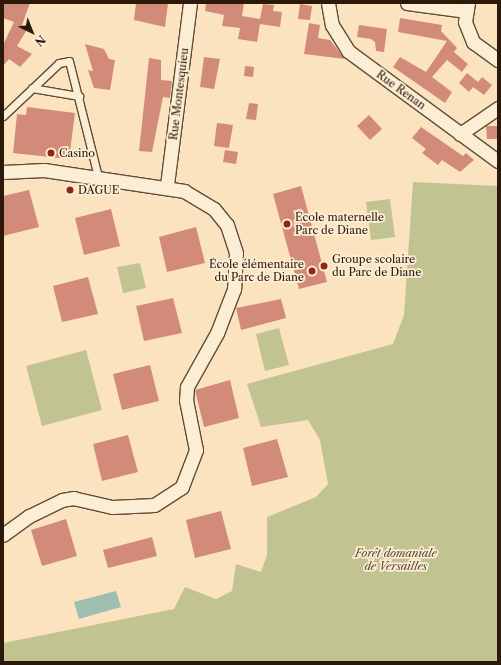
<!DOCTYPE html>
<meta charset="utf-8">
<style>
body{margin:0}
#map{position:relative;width:501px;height:665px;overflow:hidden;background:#fbe3bf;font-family:"Libre Caslon Text",serif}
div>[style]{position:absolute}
.green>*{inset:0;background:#c1c390}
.water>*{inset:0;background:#9fbeb2}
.building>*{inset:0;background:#d38b79}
.roads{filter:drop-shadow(1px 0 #604c36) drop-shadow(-1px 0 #604c36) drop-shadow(0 1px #604c36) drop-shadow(0 -1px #604c36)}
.service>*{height:7px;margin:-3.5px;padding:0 3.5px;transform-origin:3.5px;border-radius:3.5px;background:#fcedd5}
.minor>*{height:13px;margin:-6.5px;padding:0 6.5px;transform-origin:6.5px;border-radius:6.5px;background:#fcedd5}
.dots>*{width:11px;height:11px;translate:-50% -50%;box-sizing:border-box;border:2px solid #fcedd5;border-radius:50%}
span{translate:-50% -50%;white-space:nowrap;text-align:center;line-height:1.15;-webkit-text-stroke:3.5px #fcedd5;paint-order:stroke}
.street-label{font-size:11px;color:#2c1909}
.poi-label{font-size:11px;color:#2c1909}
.left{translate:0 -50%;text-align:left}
.right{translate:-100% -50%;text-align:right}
.park-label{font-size:11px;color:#594c32;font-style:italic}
.frame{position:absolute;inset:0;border:4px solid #2c1909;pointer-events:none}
.north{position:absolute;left:12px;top:12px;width:40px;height:40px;-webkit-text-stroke:3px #fcedd5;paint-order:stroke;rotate:137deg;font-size:11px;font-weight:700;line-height:16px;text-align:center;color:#2c1909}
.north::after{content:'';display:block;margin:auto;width:14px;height:18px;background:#2c1909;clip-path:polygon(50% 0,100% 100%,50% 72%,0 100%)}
</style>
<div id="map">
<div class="green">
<i style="clip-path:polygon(413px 182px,498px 186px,498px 662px,3px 662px,3px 643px,174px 609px,185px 587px,216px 599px,232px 591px,236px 564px,261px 572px,267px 555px,267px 517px,316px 497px,328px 484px,320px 440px,308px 420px,261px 427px,247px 384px,393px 344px,404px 315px)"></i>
<i style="clip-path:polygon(390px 199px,395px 237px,371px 240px,366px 202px)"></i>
<i style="clip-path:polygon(140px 263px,146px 288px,123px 293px,117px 267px)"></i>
<i style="clip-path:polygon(279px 328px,289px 365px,265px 371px,256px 334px)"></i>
<i style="clip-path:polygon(86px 350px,102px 410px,42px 426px,26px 366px)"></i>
</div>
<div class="water">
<i style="clip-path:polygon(116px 591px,121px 607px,79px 619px,74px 602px)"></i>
</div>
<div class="building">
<i style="clip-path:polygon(3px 3px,30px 3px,22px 25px,28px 28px,17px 46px,32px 54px,20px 67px,9px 59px,3px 66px,3px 45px,14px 22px,3px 18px)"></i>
<i style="clip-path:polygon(136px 3px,168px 3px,165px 27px,134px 20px)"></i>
<i style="clip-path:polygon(206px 3px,244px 3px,242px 16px,260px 19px,263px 4px,274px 5px,273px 11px,282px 12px,280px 27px,260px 24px,257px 42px,238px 39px,240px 28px,222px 26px,224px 15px,205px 11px)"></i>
<i style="clip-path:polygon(300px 4px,312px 6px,310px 20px,298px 19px)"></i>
<i style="clip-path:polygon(400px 18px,442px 25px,441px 31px,457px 48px,454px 52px,468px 64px,462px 72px,447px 60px,432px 77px,452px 92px,445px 103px,393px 67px,400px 57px,426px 72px,447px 41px,398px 32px)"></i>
<i style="clip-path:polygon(309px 23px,320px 25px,318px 38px,330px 40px,345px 59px,304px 54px)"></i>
<i style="clip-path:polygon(359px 25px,387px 29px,384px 52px,376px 51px,375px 42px,371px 39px,357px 37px)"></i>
<i style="clip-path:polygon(85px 44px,104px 49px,109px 59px,115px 60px,110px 90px,94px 88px,88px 70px,93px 71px)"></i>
<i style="clip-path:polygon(204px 57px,220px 59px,214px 89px,200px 87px)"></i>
<i style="clip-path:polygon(149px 58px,161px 60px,161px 80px,172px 81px,170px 98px,163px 97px,152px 152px,139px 151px)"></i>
<i style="clip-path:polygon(245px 66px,254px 67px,253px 77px,244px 76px)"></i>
<i style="clip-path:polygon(467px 73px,478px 82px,482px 77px,492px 85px,484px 95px,473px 87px,469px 92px,459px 83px)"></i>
<i style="clip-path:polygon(249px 103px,258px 104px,256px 120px,246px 119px)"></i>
<i style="clip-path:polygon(27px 107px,75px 113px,69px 159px,13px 153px,17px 114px,26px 115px)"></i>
<i style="clip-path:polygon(369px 115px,382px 129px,370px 140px,357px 126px)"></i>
<i style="clip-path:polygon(217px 123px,233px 125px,229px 148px,214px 146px)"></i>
<i style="clip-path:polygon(486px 126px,498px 126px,498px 139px,487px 139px)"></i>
<i style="clip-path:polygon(421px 127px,463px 156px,466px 153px,474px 160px,460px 172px,442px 160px,438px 165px,422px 153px,426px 149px,412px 138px)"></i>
<i style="clip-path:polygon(225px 150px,238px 152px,236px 164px,223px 162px)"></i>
<i style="clip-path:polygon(301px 186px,327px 282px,299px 289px,273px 194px)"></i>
<i style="clip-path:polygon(29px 190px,39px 227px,3px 236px,3px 196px)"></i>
<i style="clip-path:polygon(111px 209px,120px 246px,84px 255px,75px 218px)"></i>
<i style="clip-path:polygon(196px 227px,205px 263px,167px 272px,159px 237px)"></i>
<i style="clip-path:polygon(88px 277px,98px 314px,62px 322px,53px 286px)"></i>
<i style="clip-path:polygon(173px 298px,182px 333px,144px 341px,136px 306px)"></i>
<i style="clip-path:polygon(281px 299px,286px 318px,241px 330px,236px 308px)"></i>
<i style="clip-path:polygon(150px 365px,159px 401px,122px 410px,113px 374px)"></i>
<i style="clip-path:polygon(230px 380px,239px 418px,204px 427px,195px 390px)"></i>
<i style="clip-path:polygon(128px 435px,138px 472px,102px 481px,93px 444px)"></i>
<i style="clip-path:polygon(277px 439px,288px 477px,252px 486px,243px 448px)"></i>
<i style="clip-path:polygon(221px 511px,231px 549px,195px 558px,186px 520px)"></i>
<i style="clip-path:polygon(66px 519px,77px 556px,42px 566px,31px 530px)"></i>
<i style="clip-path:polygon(152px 537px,157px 556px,108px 568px,103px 550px)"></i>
</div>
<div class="roads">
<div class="service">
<i style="left:32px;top:88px;width:48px;rotate:9.7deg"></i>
<i style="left:3px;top:116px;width:77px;rotate:-43.4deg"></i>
<i style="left:59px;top:63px;width:10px;rotate:-11deg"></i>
<i style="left:69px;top:61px;width:123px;rotate:75.9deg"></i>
</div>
<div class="minor">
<i style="left:328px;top:3px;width:22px;rotate:80deg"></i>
<i style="left:332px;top:25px;width:31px;rotate:58deg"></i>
<i style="left:348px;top:51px;width:186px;rotate:36.3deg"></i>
<i style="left:407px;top:3px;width:60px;rotate:7.7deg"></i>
<i style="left:468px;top:3px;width:19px;rotate:99deg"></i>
<i style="left:465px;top:22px;width:22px;rotate:68deg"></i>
<i style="left:473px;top:42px;width:31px;rotate:36deg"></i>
<i style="left:460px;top:134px;width:46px;rotate:-34.4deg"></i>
<i style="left:3px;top:172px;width:41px;rotate:-2.8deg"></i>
<i style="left:44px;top:170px;width:142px;rotate:8.5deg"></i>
<i style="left:184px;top:191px;width:35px;rotate:31deg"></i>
<i style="left:214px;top:209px;width:21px;rotate:51deg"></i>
<i style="left:227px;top:225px;width:29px;rotate:72deg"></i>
<i style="left:236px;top:253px;width:36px;rotate:93deg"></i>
<i style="left:234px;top:289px;width:47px;rotate:111.1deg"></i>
<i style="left:217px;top:333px;width:62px;rotate:119.1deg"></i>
<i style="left:187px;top:387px;width:13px;rotate:94deg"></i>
<i style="left:186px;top:400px;width:51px;rotate:78.7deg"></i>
<i style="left:196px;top:450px;width:40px;rotate:111deg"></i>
<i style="left:182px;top:487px;width:33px;rotate:147deg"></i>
<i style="left:154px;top:505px;width:42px;rotate:177.3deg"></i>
<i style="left:112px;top:507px;width:39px;rotate:-167deg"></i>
<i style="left:74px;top:498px;width:12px;rotate:171deg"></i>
<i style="left:62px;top:500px;width:37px;rotate:154deg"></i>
<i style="left:29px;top:516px;width:32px;rotate:144deg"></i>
<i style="left:167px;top:185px;width:183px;rotate:-82.8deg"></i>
</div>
</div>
<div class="dots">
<i style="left:51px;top:153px;background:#8f2418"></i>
<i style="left:70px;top:190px;background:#8f2418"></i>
<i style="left:287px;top:224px;background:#8f2418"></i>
<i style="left:324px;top:266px;background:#8f2418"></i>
<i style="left:312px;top:271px;background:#8f2418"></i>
</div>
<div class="street-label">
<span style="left:401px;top:90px;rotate:36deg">Rue Renan</span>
<span style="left:179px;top:94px;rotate:-83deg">Rue Montesquieu</span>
</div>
<div class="poi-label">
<span class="left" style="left:59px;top:153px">Casino</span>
<span class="left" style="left:78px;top:190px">DAGUE</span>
<span class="left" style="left:295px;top:224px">École maternelle<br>Parc de Diane</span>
<span class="left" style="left:332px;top:266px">Groupe scolaire<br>du Parc de Diane</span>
<span class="right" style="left:304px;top:271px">École élémentaire<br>du Parc de Diane</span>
</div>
<div class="park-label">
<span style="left:396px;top:560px">Forêt domaniale<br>de Versailles</span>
</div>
<div class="frame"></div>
<div class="north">N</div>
</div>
